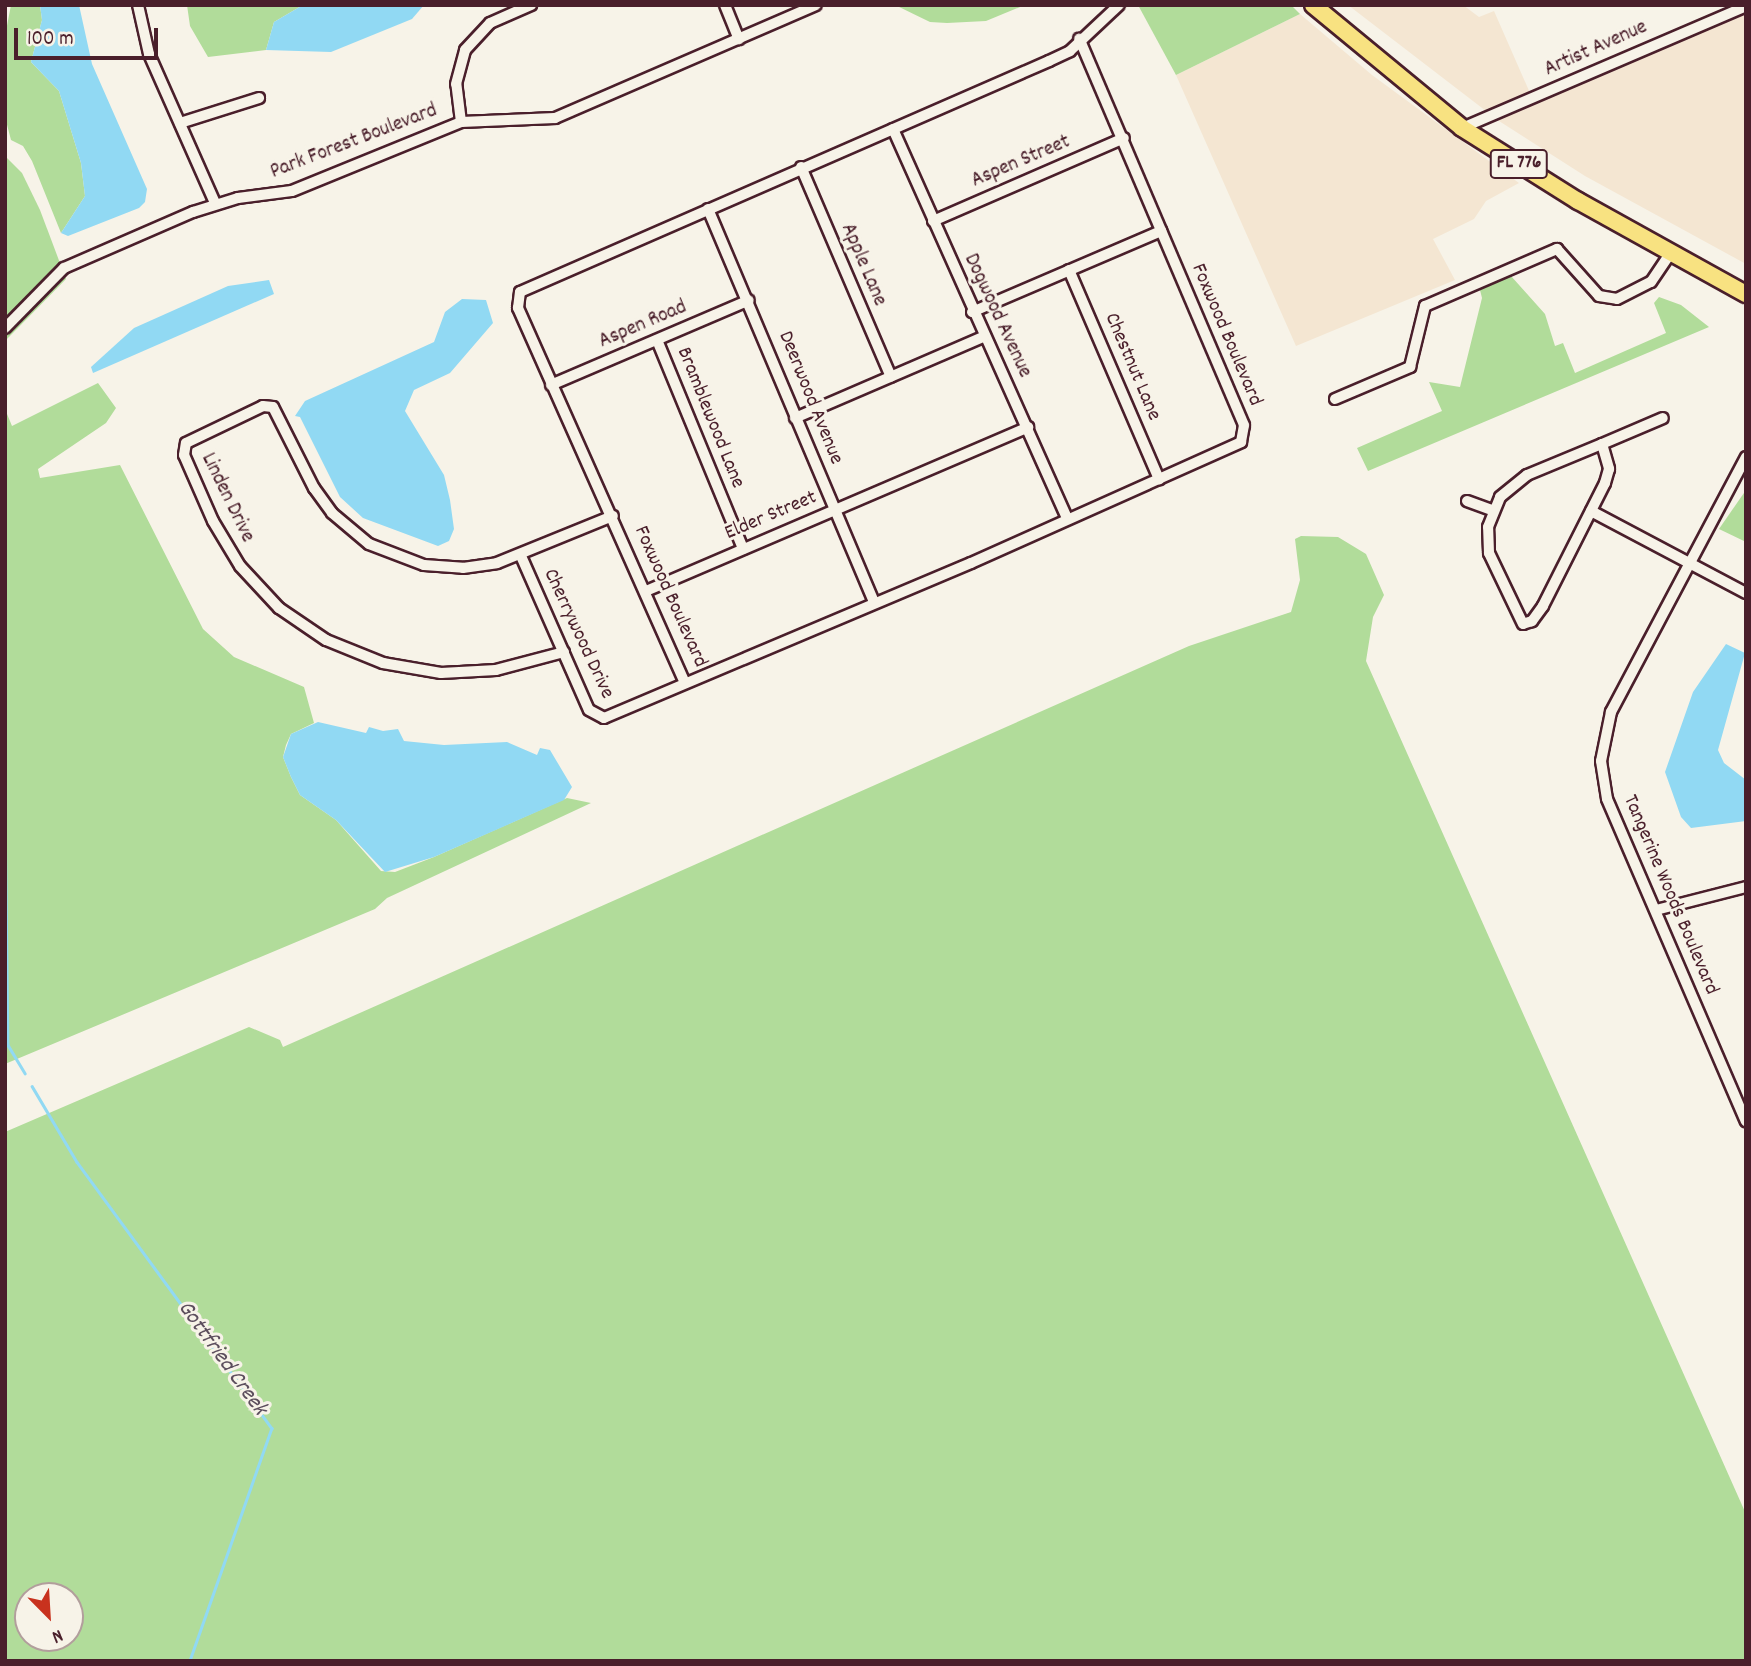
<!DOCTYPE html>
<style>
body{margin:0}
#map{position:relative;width:1751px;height:1666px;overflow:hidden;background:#f7f3e8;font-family:Dekko,sans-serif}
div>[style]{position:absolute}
.built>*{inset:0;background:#f4e6d2}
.green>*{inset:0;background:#b1dc9a}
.water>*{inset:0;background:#91d9f3}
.stream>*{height:2.5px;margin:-1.25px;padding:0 1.25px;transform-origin:1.25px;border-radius:1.25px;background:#91d9f3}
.roads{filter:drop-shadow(2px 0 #4a1f2b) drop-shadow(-2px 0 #4a1f2b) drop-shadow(0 2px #4a1f2b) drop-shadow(0 -2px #4a1f2b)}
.street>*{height:10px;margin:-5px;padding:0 5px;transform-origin:5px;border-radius:5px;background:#f7f3e8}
.primary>*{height:16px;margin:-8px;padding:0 8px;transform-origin:8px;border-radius:8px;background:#f8e281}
span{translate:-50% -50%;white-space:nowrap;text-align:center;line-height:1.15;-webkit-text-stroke:6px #f7f3e8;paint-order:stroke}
.shield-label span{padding:2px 5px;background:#f7f3e8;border:2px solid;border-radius:5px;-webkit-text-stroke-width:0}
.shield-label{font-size:19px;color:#4a1f2b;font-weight:700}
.street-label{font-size:21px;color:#4a1f2b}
.water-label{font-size:23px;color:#5c4e5d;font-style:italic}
.frame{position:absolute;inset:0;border:7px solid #4a1f2b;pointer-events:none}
.north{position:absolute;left:14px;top:1582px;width:70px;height:70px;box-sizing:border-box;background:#f7f3e8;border:2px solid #b29e9c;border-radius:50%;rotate:156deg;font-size:19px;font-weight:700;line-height:28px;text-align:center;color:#4a1f2b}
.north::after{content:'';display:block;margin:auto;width:24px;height:32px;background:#c8321e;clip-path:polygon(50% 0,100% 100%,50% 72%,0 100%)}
.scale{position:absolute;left:14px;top:28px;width:144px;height:32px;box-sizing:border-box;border:4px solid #4a1f2b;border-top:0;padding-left:9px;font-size:21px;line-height:24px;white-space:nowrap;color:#4a1f2b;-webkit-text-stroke:5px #f7f3e8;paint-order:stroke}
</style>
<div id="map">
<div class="built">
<i style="clip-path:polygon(1348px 5px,1463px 5px,1479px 17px,1494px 11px,1530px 93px,1732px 5px,1746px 5px,1746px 264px,1585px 176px,1499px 121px)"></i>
<i style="clip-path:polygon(1300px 14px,1372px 75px,1519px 183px,1486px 201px,1474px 219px,1433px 239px,1455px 280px,1296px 346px,1176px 75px)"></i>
</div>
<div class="green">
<i style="clip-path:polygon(11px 5px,40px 5px,42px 20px,31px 62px,59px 91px,81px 163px,85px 196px,61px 233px,32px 161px,23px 146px,11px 140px,5px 117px,5px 36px)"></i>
<i style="clip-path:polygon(187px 5px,303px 5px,274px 22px,266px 50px,208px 57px,190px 26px)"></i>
<i style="clip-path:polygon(895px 5px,1025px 5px,986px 21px,947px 23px,930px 22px)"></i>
<i style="clip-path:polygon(1138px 5px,1291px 5px,1300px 14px,1176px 75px)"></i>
<i style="clip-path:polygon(5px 156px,22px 173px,40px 210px,66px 279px,5px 341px)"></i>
<i style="clip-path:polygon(1511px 276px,1545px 314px,1555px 346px,1563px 343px,1575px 373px,1666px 333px,1654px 303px,1659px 297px,1681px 305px,1709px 327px,1368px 471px,1357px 448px,1442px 411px,1429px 382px,1460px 387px,1482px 298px,1480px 290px)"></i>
<i style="clip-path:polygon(98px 383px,116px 408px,106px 423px,38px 469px,40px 478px,120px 465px,203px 629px,234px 657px,304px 687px,314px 723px,291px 734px,286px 745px,283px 757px,291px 777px,300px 795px,336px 820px,381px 871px,395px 872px,434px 857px,567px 798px,591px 803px,387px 898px,375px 909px,5px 1064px,5px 409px,12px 426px)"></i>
<i style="clip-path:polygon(1746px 490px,1746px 542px,1719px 529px)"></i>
<i style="clip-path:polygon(evenodd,1301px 536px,1338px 537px,1366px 554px,1384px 595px,1373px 617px,1366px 661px,1746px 1514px,1746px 1661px,5px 1661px,5px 1132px,249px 1027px,280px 1040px,283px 1047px,1189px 646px,1291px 612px,1300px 580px,1295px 539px,1301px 536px,28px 1596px,70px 1596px,70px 1638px,28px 1638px,28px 1596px)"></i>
</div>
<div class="water">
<i style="clip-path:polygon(40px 5px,79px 5px,92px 64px,147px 189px,145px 202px,139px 208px,68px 236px,61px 233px,85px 196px,81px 163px,59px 91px,31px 62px,42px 20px)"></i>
<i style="clip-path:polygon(303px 5px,424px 5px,412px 19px,331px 52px,266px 50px,274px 22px)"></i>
<i style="clip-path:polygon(269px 280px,274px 294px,93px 373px,91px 367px,134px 328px,228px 286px)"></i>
<i style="clip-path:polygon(462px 299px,486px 300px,493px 323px,450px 373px,414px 390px,405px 411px,444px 475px,450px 500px,454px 529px,449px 541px,438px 546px,363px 518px,340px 497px,300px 417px,295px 416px,305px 401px,434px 342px,445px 312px)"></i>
<i style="clip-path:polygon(1726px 644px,1745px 653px,1718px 750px,1724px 763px,1746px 780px,1746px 821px,1691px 828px,1681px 817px,1665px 772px,1693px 692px)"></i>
<i style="clip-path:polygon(318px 722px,366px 733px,369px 727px,383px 731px,398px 729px,404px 741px,444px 745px,507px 742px,537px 755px,540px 748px,550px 750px,572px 787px,564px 800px,434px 857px,385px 872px,336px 820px,300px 795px,291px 777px,283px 757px,291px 734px)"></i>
</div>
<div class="stream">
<i style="left:5px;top:806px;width:239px;rotate:89.3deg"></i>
<i style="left:8px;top:1045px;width:33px;rotate:59deg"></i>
<i style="left:32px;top:1086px;width:88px;rotate:59.4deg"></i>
<i style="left:77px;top:1162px;width:330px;rotate:53.8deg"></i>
<i style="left:272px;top:1428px;width:247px;rotate:109.4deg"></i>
</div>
<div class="roads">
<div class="street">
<i style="left:138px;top:5px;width:50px;rotate:77.3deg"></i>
<i style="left:149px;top:54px;width:163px;rotate:66.1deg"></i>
<i style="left:725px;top:5px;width:37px;rotate:68deg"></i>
<i style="left:461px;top:122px;width:38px;rotate:-97deg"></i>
<i style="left:456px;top:84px;width:35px;rotate:-75deg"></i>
<i style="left:465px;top:50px;width:37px;rotate:-47deg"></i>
<i style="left:490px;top:23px;width:45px;rotate:-23.7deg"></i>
<i style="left:180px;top:123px;width:83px;rotate:-17.6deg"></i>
<i style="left:1462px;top:128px;width:309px;rotate:-23.2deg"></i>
<i style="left:893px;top:129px;width:426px;rotate:65.9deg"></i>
<i style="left:801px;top:167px;width:228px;rotate:66.8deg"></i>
<i style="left:708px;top:209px;width:427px;rotate:67.1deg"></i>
<i style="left:933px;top:221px;width:208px;rotate:-23.5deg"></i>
<i style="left:1069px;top:270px;width:228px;rotate:66.7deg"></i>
<i style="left:972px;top:312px;width:206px;rotate:-23.2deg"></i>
<i style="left:5px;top:328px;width:84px;rotate:-45.5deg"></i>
<i style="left:64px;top:268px;width:141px;rotate:-23.5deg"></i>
<i style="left:193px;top:212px;width:47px;rotate:-17.3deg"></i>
<i style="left:238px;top:198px;width:54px;rotate:-7.4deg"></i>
<i style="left:292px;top:191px;width:183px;rotate:-22.2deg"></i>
<i style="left:461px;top:122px;width:94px;rotate:-2.4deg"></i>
<i style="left:555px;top:118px;width:284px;rotate:-23.4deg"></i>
<i style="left:657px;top:340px;width:226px;rotate:67.6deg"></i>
<i style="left:551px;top:385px;width:215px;rotate:-23.2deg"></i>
<i style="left:1335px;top:399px;width:82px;rotate:-23.1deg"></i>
<i style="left:1410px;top:367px;width:63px;rotate:-76.2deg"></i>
<i style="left:1425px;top:306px;width:144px;rotate:-23.4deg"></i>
<i style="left:1557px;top:249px;width:63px;rotate:48.2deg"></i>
<i style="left:1599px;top:296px;width:18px;rotate:9deg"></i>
<i style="left:1617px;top:299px;width:38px;rotate:-27deg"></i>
<i style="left:1651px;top:282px;width:36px;rotate:-56deg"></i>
<i style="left:795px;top:418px;width:205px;rotate:-23.3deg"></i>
<i style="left:1602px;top:444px;width:26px;rotate:74deg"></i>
<i style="left:1609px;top:469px;width:15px;rotate:106deg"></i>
<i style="left:1605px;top:483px;width:138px;rotate:116.8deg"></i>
<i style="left:1543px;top:606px;width:19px;rotate:126deg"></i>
<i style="left:1532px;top:621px;width:9px;rotate:162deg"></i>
<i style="left:1523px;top:624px;width:79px;rotate:-115.6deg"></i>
<i style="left:1489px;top:553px;width:26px;rotate:-92deg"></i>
<i style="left:1488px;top:527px;width:32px;rotate:-68deg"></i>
<i style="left:1500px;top:497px;width:35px;rotate:-39deg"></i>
<i style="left:1527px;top:475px;width:81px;rotate:-22.5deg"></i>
<i style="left:1602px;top:444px;width:66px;rotate:-23.1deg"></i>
<i style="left:1746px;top:457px;width:289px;rotate:117.9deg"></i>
<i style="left:1611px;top:712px;width:50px;rotate:101.5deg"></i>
<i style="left:1601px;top:761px;width:38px;rotate:81deg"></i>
<i style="left:1607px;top:799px;width:351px;rotate:66.7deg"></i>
<i style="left:1467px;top:501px;width:27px;rotate:20deg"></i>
<i style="left:1591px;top:511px;width:175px;rotate:27.9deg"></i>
<i style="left:521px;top:556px;width:168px;rotate:66.2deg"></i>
<i style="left:589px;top:710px;width:17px;rotate:28deg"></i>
<i style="left:604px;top:718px;width:398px;rotate:-22.9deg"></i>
<i style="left:971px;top:563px;width:296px;rotate:-24.1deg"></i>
<i style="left:1241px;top:442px;width:17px;rotate:-80deg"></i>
<i style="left:1244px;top:425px;width:420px;rotate:-113.1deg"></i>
<i style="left:646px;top:591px;width:416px;rotate:-23.2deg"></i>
<i style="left:564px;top:652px;width:70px;rotate:165.2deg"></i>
<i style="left:496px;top:670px;width:55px;rotate:176.9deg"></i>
<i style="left:441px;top:673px;width:59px;rotate:-170.2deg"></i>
<i style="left:383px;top:663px;width:61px;rotate:-158deg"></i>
<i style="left:326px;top:640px;width:57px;rotate:-145.8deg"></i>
<i style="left:279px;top:608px;width:57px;rotate:-132.9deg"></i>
<i style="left:240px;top:566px;width:52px;rotate:-121deg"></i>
<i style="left:213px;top:521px;width:72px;rotate:-113.7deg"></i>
<i style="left:184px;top:455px;width:12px;rotate:-81deg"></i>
<i style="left:186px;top:443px;width:85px;rotate:-25.7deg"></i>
<i style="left:263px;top:406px;width:10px;rotate:6deg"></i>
<i style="left:273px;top:407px;width:91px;rotate:63.2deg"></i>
<i style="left:314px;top:488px;width:31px;rotate:54deg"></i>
<i style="left:332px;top:513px;width:48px;rotate:40deg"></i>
<i style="left:369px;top:544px;width:59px;rotate:20.9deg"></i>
<i style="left:424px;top:565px;width:39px;rotate:4deg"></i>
<i style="left:463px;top:568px;width:34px;rotate:-8deg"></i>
<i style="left:497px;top:563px;width:125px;rotate:-22.1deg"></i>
<i style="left:685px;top:683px;width:411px;rotate:-114deg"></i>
<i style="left:518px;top:308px;width:16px;rotate:-83deg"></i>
<i style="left:520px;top:292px;width:577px;rotate:-23.59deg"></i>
<i style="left:1049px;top:61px;width:23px;rotate:-25deg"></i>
<i style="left:1070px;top:51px;width:67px;rotate:-43.2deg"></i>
<i style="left:1656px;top:910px;width:93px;rotate:-14.3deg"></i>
</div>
<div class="primary">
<i style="left:1313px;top:5px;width:193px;rotate:39.5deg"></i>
<i style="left:1462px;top:128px;width:137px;rotate:32.2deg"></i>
<i style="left:1578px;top:201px;width:192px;rotate:29deg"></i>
</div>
</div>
<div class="shield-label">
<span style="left:1519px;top:164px">FL 776</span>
</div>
<div class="street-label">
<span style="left:1596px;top:49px;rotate:-24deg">Artist Avenue</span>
<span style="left:354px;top:142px;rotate:-21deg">Park Forest Boulevard</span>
<span style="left:1021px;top:162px;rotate:-23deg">Aspen Street</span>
<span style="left:863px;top:265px;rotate:67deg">Apple Lane</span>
<span style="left:997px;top:316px;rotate:65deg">Dogwood Avenue</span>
<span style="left:643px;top:325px;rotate:-23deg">Aspen Road</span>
<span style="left:1226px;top:335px;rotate:67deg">Foxwood Boulevard</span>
<span style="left:1132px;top:367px;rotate:67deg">Chestnut Lane</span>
<span style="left:810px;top:398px;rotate:68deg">Deerwood Avenue</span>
<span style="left:710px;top:418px;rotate:68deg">Bramblewood Lane</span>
<span style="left:227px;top:498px;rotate:64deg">Linden Drive</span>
<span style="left:771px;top:516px;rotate:-23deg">Elder Street</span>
<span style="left:670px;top:597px;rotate:66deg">Foxwood Boulevard</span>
<span style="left:578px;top:634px;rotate:65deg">Cherrywood Drive</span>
<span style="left:1670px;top:895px;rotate:67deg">Tangerine Woods Boulevard</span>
</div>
<div class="water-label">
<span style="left:221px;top:1359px;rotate:54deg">Gottfried Creek</span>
</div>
<div class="frame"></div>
<div class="north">N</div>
<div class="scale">100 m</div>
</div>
